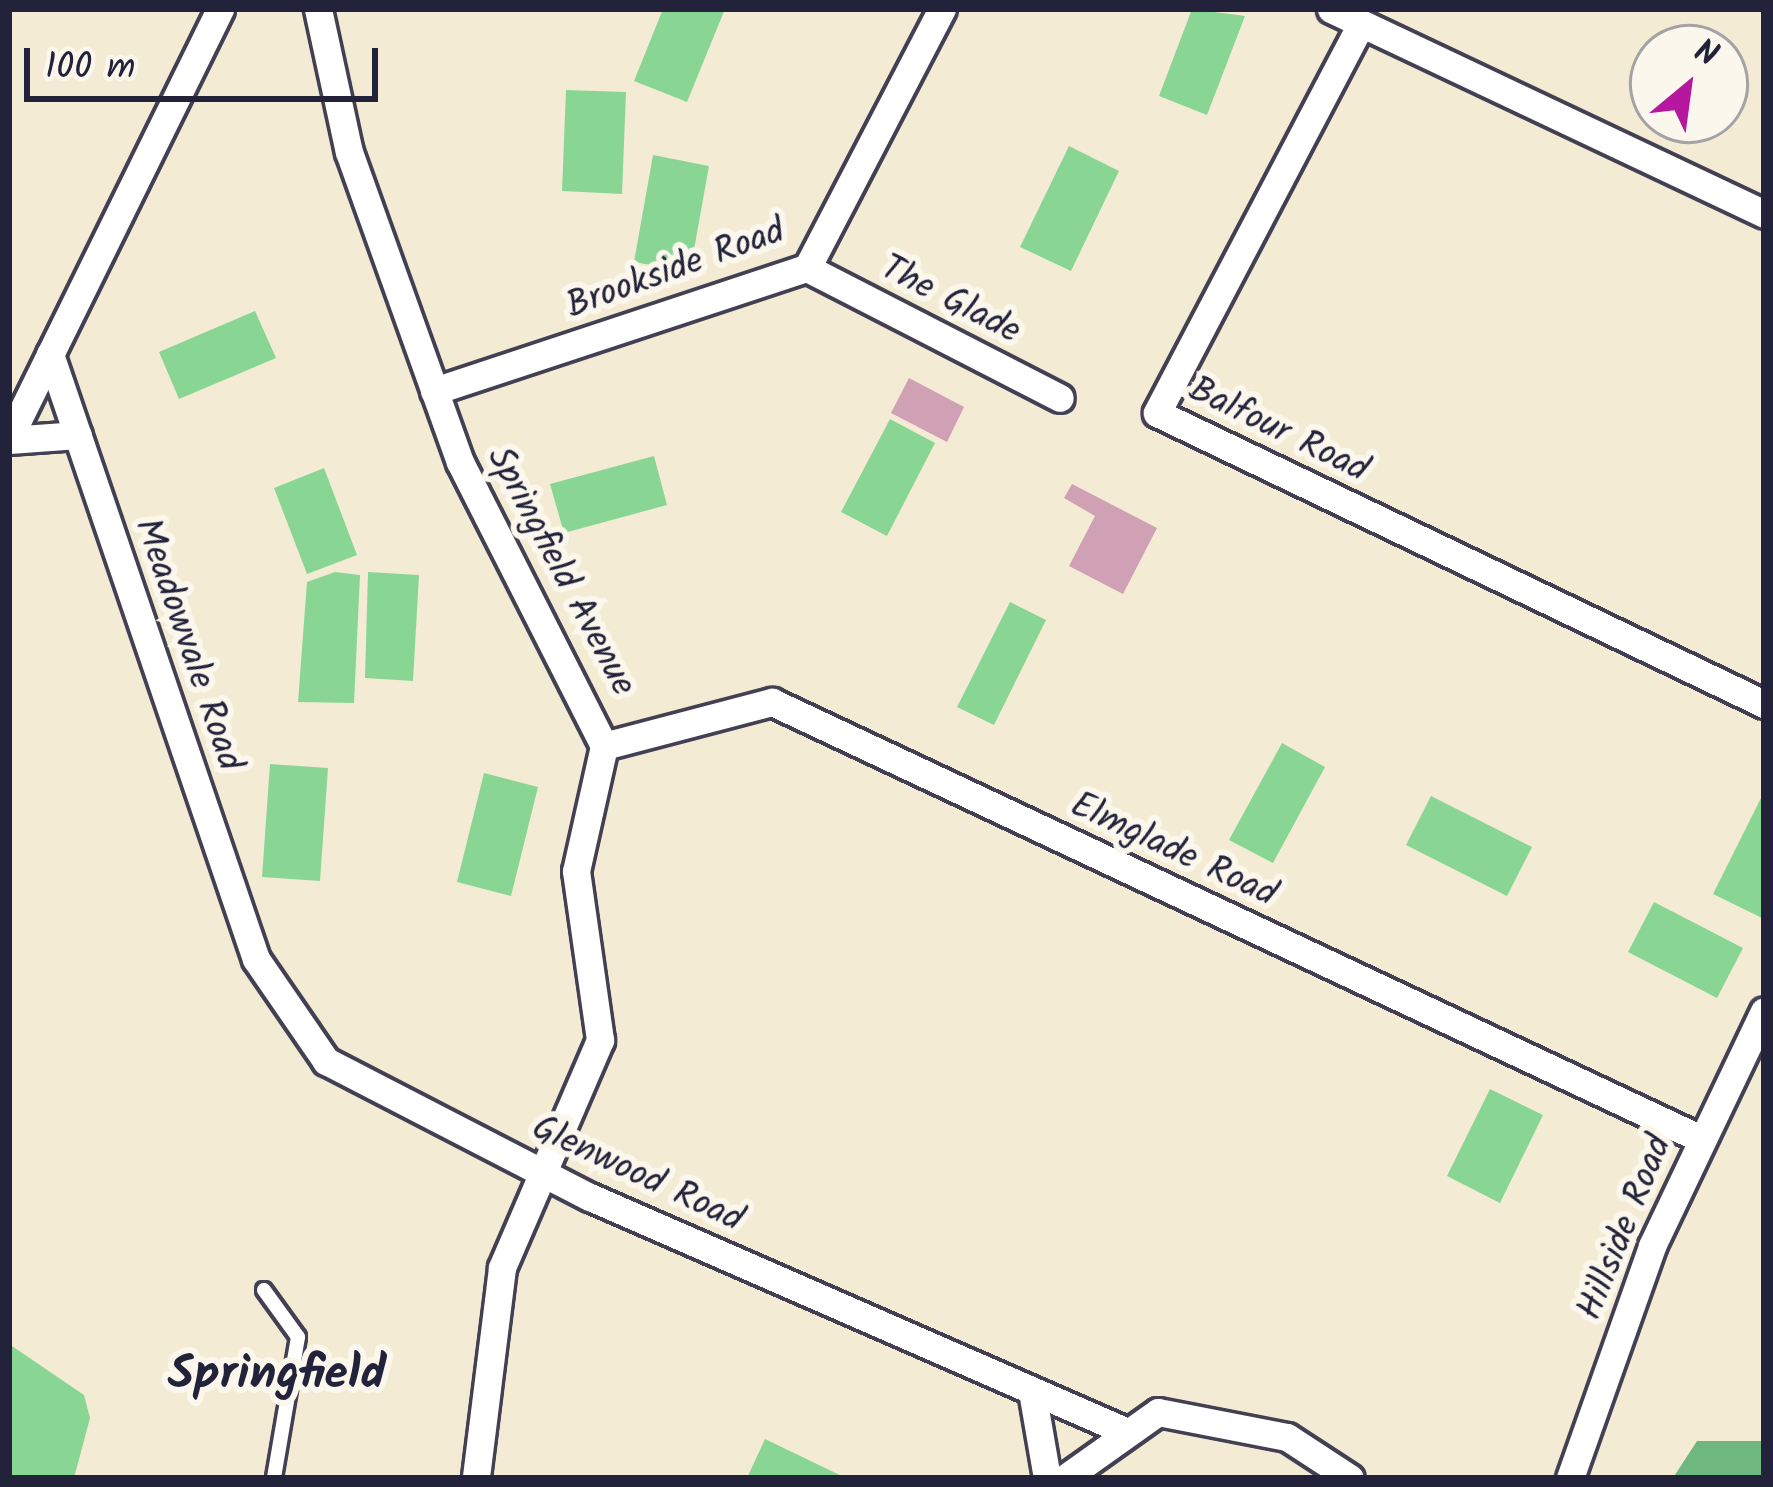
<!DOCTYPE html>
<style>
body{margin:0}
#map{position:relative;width:1773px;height:1487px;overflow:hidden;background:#f4ebd4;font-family:Kalam,sans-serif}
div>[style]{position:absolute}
.green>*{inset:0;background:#89d694}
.forest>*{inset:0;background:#6eb77e}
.building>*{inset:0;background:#d0a0b4}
.roads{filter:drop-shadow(3px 0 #424052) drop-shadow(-3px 0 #424052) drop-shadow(0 3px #424052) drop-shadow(0 -3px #424052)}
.service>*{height:14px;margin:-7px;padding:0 7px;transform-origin:7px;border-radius:7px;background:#fff}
.minor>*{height:27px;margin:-13.5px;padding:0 13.5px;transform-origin:13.5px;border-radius:13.5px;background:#fff}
span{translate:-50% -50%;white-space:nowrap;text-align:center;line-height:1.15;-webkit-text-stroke:12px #fbf7ec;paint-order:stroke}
.street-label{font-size:36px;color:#22223b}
.district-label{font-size:48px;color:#22223b;font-weight:700}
.frame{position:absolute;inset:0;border:12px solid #22223b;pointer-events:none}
.north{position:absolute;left:1629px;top:24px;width:120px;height:120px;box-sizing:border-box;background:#fbf7ec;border:3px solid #a4a2a5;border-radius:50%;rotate:29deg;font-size:33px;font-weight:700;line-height:48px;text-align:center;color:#22223b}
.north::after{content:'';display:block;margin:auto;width:42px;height:54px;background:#b5179e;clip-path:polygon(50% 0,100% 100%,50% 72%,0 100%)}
.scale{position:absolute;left:24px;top:48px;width:354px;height:54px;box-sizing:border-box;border:6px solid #22223b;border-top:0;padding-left:15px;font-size:36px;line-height:42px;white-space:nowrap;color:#22223b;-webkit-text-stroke:9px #fbf7ec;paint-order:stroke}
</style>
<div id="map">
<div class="green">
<i style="clip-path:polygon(663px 9px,725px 9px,687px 102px,634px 81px)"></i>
<i style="clip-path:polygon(1192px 9px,1245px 16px,1207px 115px,1159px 96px)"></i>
<i style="clip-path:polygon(566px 90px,626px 92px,622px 194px,562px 191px)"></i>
<i style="clip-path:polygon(1069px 146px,1119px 171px,1071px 271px,1020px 247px)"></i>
<i style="clip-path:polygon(653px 155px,709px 166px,690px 272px,634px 262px)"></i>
<i style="clip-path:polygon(255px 311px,276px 358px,179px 399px,159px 352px)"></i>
<i style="clip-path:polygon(890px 419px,935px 443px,887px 536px,841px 512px)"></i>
<i style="clip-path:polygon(654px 456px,667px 505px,564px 533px,550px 484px)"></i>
<i style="clip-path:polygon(324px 468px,357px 555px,307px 574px,274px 488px)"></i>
<i style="clip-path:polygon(335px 572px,360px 575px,354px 703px,298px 702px,307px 582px)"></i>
<i style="clip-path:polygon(368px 572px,419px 575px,413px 681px,365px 678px)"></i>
<i style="clip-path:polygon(1010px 602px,1046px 620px,994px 725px,957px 707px)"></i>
<i style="clip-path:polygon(1282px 743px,1325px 767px,1273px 863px,1229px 840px)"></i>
<i style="clip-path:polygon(270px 764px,328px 768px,320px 881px,262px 877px)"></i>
<i style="clip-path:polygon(484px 773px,538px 787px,511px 896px,457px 882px)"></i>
<i style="clip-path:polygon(1764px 792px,1764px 914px,1762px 918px,1713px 894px)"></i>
<i style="clip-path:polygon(1431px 796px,1532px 847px,1507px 896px,1406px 845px)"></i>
<i style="clip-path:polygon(1654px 902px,1743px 948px,1717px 998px,1628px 952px)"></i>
<i style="clip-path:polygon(1490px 1089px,1543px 1115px,1500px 1203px,1447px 1176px)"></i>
<i style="clip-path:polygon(9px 1344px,84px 1395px,90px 1418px,74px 1478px,9px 1478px)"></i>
<i style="clip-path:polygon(765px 1439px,846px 1478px,747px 1478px)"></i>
</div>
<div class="forest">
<i style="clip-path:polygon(1697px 1441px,1764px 1441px,1764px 1478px,1673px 1478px)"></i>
</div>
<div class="building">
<i style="clip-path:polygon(909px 378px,964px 407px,947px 442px,891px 413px)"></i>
<i style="clip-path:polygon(1072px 484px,1157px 528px,1123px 594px,1069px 566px,1095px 516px,1064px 498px)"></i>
</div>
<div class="roads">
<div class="service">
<i style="left:264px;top:1290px;width:58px;rotate:54.1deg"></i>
<i style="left:298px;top:1337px;width:143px;rotate:99.7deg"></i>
</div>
<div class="minor">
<i style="left:318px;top:9px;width:146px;rotate:77.8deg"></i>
<i style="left:349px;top:152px;width:329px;rotate:70.3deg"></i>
<i style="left:460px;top:462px;width:318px;rotate:63.1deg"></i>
<i style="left:604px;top:746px;width:128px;rotate:102.6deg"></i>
<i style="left:576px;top:871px;width:171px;rotate:81.9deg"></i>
<i style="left:600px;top:1040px;width:248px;rotate:113.3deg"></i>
<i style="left:502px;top:1268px;width:212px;rotate:97.1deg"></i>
<i style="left:1331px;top:9px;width:479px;rotate:25.3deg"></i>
<i style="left:1361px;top:24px;width:439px;rotate:117.7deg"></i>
<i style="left:1157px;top:413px;width:673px;rotate:25.61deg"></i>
<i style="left:807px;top:268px;width:284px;rotate:27.2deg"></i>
<i style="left:50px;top:354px;width:639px;rotate:71.2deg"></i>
<i style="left:256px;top:959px;width:124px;rotate:55.5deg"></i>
<i style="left:326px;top:1061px;width:297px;rotate:27.3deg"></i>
<i style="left:590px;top:1197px;width:584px;rotate:23.62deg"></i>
<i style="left:434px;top:391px;width:393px;rotate:-18.3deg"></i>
<i style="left:807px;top:268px;width:292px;rotate:-62.5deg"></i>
<i style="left:9px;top:438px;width:478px;rotate:-63.8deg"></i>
<i style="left:9px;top:440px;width:69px;rotate:-4.1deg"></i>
<i style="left:604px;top:746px;width:174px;rotate:-14.7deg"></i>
<i style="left:772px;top:702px;width:1027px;rotate:25.19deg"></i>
<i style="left:1033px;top:1397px;width:82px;rotate:80.2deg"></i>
<i style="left:1065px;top:1478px;width:114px;rotate:-35.4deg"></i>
<i style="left:1158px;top:1412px;width:131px;rotate:11deg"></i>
<i style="left:1287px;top:1437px;width:75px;rotate:33.1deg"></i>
<i style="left:1570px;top:1478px;width:246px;rotate:-70.5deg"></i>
<i style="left:1652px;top:1246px;width:260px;rotate:-64.5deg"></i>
</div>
</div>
<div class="street-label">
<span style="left:676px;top:270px;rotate:-20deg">Brookside Road</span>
<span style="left:950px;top:301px;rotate:27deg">The Glade</span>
<span style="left:1278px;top:431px;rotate:26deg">Balfour Road</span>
<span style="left:560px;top:572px;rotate:62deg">Springfield Avenue</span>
<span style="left:187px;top:645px;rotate:71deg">Meadowvale Road</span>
<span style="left:1173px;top:851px;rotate:25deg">Elmglade Road</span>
<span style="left:637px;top:1175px;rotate:25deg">Glenwood Road</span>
<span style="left:1626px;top:1228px;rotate:-68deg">Hillside Road</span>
</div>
<div class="district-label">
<span style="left:277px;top:1376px">Springfield</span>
</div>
<div class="frame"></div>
<div class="north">N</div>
<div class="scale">100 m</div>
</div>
